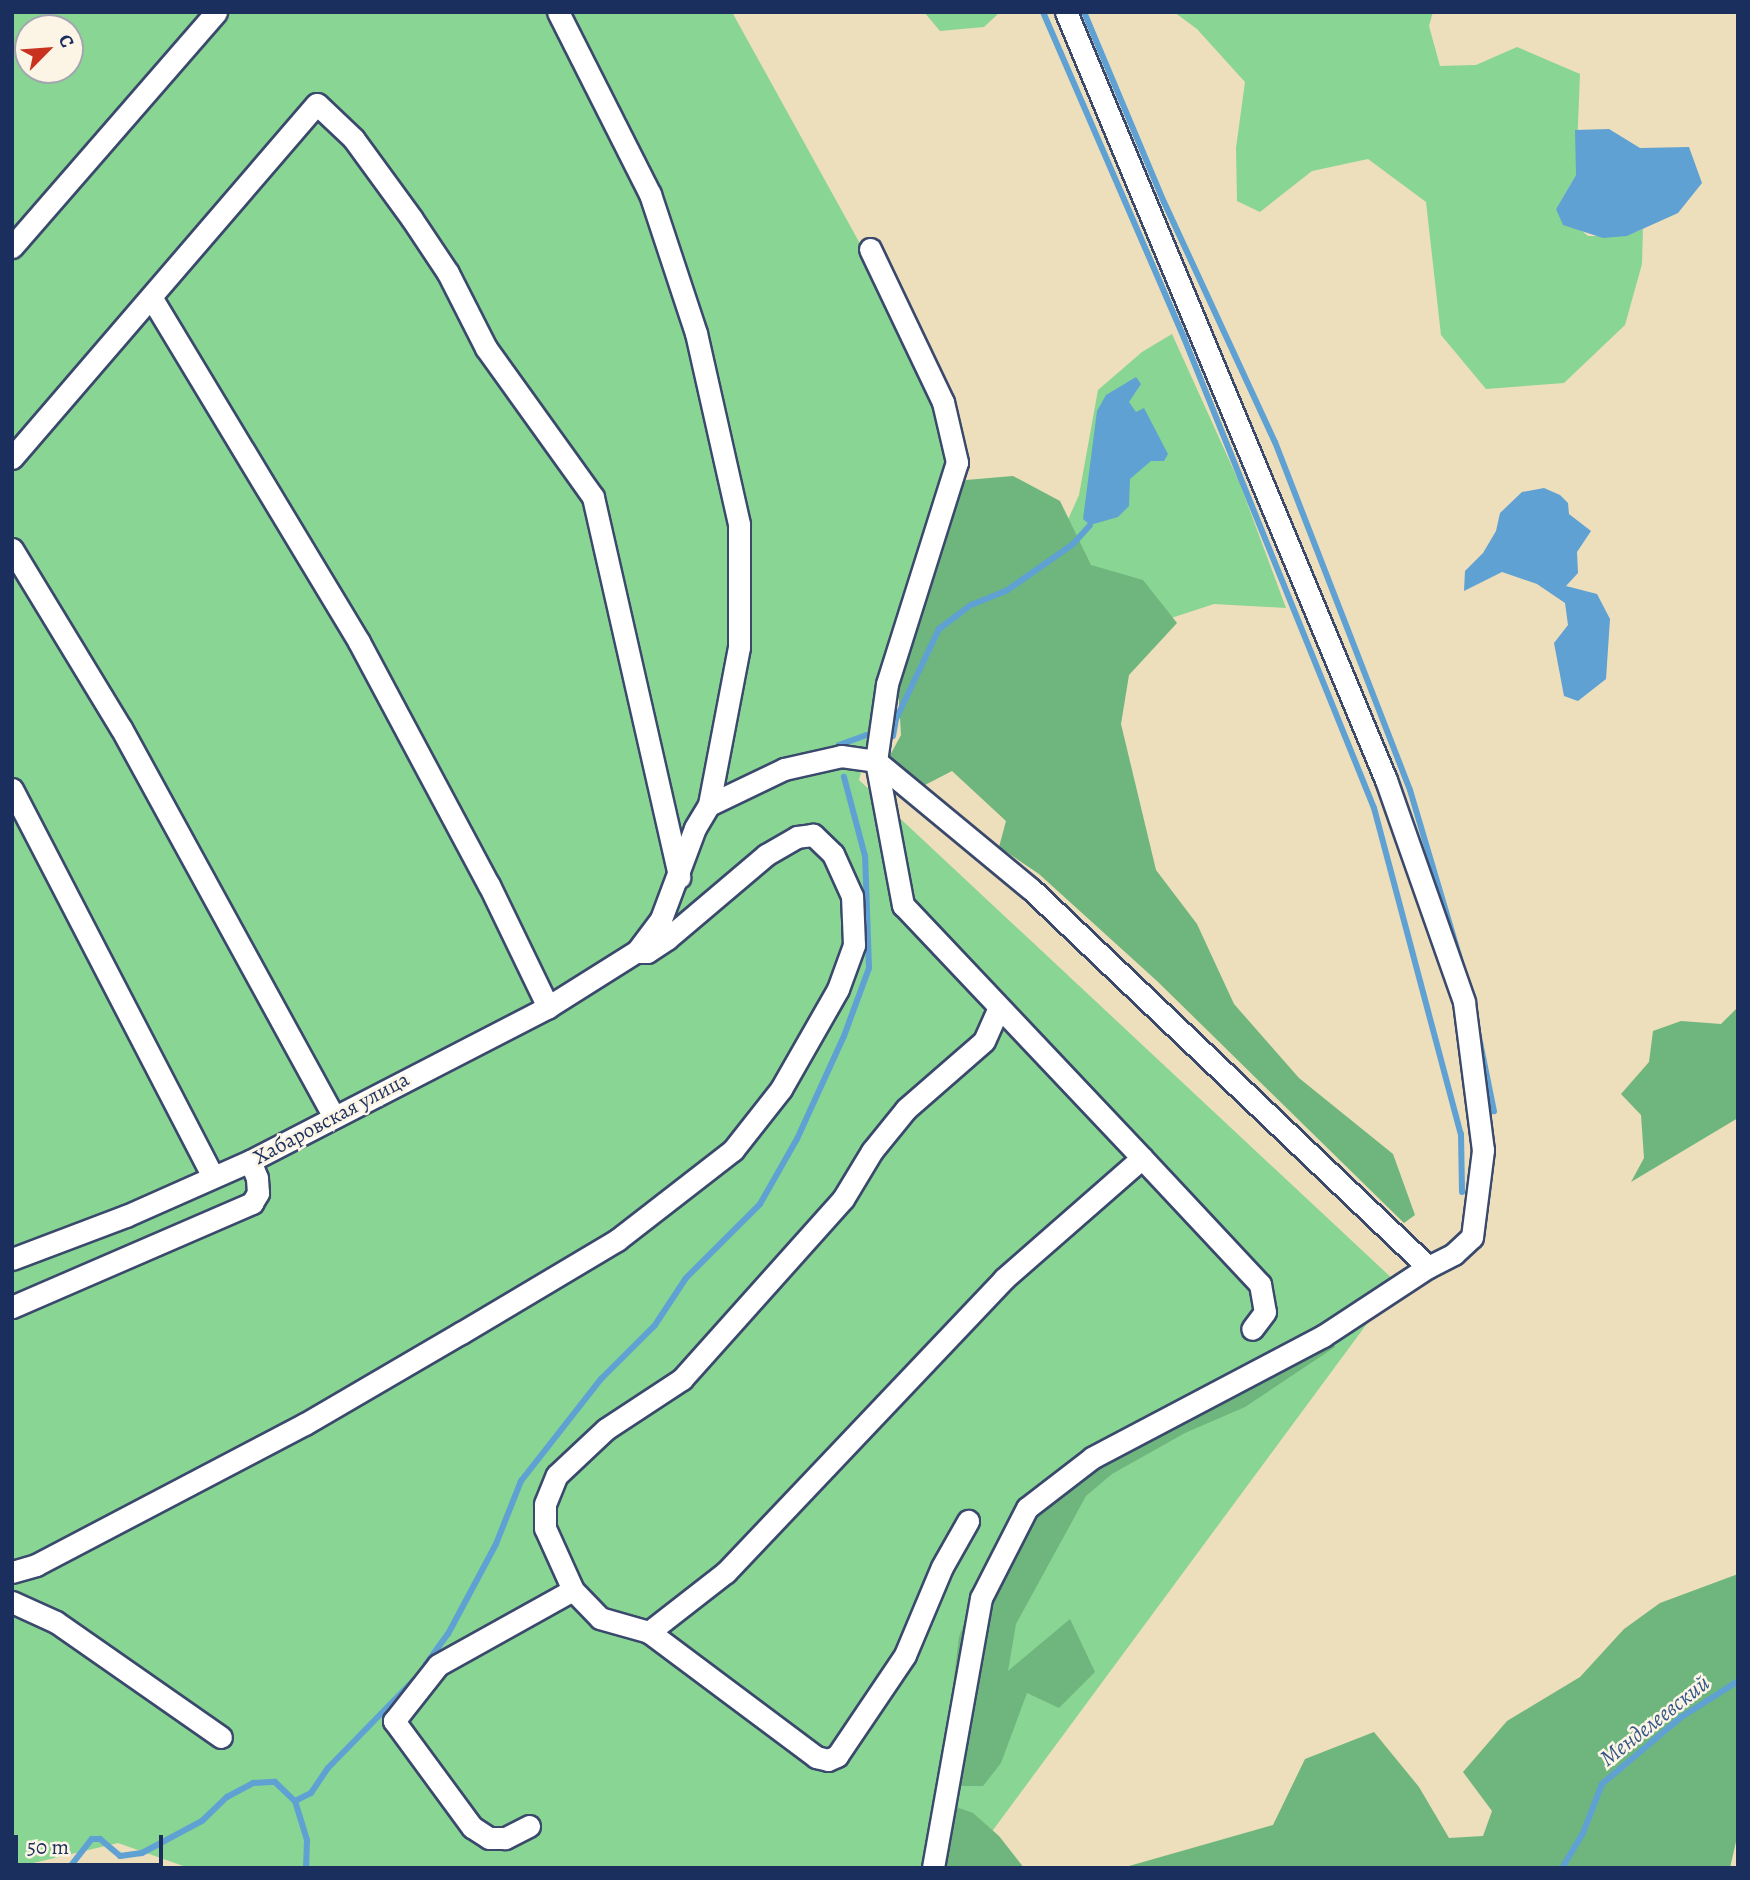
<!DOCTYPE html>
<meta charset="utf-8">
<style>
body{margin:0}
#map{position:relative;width:1750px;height:1880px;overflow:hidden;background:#eddebc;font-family:Alegreya,serif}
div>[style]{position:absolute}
.green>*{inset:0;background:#89d593}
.forest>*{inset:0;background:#6eb67d}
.water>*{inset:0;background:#5fa1d3}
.stream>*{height:6px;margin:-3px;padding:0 3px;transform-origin:3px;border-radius:3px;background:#5fa1d3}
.roads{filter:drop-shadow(2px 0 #3a496c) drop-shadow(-2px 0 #3a496c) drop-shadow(0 2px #3a496c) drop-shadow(0 -2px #3a496c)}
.minor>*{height:21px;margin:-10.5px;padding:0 10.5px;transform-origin:10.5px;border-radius:10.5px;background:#fff}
span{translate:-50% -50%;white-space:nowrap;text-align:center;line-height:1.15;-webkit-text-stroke:5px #fcf5e5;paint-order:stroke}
.street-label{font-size:21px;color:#1b2f5e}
.water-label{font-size:23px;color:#335787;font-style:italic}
.frame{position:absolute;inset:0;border:14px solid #1b2f5e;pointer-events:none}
.north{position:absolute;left:14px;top:14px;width:70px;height:70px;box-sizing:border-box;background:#fcf5e5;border:2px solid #a2a6af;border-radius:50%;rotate:65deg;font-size:19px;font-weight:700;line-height:28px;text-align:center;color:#1b2f5e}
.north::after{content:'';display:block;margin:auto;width:24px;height:32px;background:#c8321e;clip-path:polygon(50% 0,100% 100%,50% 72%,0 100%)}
.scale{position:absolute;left:14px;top:1835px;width:149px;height:32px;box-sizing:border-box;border:4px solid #1b2f5e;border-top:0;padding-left:9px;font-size:21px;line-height:24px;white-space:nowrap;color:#1b2f5e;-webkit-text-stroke:5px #fcf5e5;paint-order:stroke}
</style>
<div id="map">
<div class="green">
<i style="clip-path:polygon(evenodd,12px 12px,732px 12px,958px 421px,859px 780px,1397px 1283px,965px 1868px,189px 1868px,118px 1843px,12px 1868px,12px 12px,28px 28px,70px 28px,70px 70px,28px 70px,28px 28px)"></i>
<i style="clip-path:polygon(924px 12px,1000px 12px,984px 27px,940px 31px)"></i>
<i style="clip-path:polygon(1174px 12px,1433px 12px,1429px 26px,1440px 66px,1476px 65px,1517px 47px,1580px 74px,1576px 175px,1556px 209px,1588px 236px,1626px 236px,1643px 229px,1642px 264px,1625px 325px,1564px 383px,1486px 389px,1441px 335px,1426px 202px,1368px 159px,1312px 171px,1260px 212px,1237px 201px,1236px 148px,1245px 82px,1197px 29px)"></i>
<i style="clip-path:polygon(1172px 334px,1240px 484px,1286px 608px,1214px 604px,1162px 621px,1058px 542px,1079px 495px,1098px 390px,1142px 352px)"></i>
</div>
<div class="forest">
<i style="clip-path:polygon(1013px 476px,1060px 501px,1091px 565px,1143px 580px,1177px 623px,1129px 675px,1121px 724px,1156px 870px,1197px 924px,1234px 1004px,1299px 1078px,1393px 1154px,1415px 1215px,1404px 1223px,1157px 981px,1039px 874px,999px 847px,1006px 821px,952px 771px,923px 786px,888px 759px,901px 735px,898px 685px,956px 494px,966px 480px)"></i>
<i style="clip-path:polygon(1738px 1007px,1738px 1118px,1631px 1182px,1644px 1158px,1641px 1115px,1621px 1094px,1649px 1062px,1653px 1031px,1681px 1021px,1721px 1024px)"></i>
<i style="clip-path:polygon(1326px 1321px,1335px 1347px,1245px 1407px,1185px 1433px,1112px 1474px,1086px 1496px,1016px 1624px,1008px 1671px,1070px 1619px,1095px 1672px,1059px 1708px,1027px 1693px,1001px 1763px,983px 1786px,941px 1786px,959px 1637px,984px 1569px,1018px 1508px,1073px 1458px)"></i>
<i style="clip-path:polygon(1738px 1574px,1738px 1833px,1730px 1868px,1122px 1868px,1273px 1825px,1305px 1759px,1374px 1732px,1419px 1787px,1449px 1838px,1483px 1836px,1492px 1811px,1463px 1772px,1507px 1721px,1580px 1677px,1624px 1629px,1660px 1603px)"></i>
<i style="clip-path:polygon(937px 1800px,973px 1813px,999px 1836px,1024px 1868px,926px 1868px)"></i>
</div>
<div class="water">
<i style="clip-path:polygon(1609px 129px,1640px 148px,1689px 147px,1702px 183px,1678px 213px,1627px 236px,1603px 238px,1563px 225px,1556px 209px,1576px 175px,1575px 130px)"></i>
<i style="clip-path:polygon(1136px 377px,1141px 384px,1129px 402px,1136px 412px,1144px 408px,1168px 454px,1164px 461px,1151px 461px,1130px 479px,1129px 506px,1118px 517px,1090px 525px,1083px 519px,1097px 411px,1106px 395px)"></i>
<i style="clip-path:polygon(1544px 488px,1560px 495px,1568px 503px,1569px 514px,1591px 531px,1577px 552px,1578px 573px,1566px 586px,1597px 594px,1610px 619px,1606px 679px,1578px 701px,1564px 696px,1554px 643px,1568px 625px,1565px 603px,1537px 584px,1502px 572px,1464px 591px,1465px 571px,1483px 553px,1496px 531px,1500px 513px,1522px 492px)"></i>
</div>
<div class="stream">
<i style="left:1043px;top:12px;width:355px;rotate:66.6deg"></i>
<i style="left:1184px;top:338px;width:507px;rotate:67.99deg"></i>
<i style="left:1374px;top:808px;width:337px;rotate:75.1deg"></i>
<i style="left:1461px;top:1134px;width:58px;rotate:89deg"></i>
<i style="left:1084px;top:12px;width:206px;rotate:67.2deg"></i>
<i style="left:1164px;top:202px;width:264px;rotate:65.2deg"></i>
<i style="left:1275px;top:442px;width:373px;rotate:68.8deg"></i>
<i style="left:1410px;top:790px;width:208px;rotate:73.5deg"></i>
<i style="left:893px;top:736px;width:17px;rotate:-80deg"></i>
<i style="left:896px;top:719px;width:100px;rotate:-64.5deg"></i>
<i style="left:939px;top:629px;width:40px;rotate:-37deg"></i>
<i style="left:971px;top:605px;width:38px;rotate:-22deg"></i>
<i style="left:1006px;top:591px;width:82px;rotate:-35deg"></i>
<i style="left:1073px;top:544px;width:25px;rotate:-48deg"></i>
<i style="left:839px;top:745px;width:33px;rotate:-20deg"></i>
<i style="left:1477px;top:1027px;width:86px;rotate:78.6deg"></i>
<i style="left:426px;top:1664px;width:37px;rotate:-54deg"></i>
<i style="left:448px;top:1634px;width:102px;rotate:-61.9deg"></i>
<i style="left:496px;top:1544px;width:68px;rotate:-68.4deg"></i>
<i style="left:521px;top:1481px;width:130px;rotate:-51.9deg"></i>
<i style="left:601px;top:1379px;width:76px;rotate:-45deg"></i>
<i style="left:655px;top:1325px;width:56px;rotate:-56.6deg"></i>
<i style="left:686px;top:1278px;width:105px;rotate:-45deg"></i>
<i style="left:760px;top:1204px;width:75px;rotate:-60.4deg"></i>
<i style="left:797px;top:1139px;width:113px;rotate:-65.5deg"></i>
<i style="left:844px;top:1036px;width:72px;rotate:-69.8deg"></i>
<i style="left:869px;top:968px;width:112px;rotate:-92deg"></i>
<i style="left:865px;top:856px;width:82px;rotate:-104.9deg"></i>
<i style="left:295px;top:1801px;width:18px;rotate:-27deg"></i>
<i style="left:311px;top:1793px;width:30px;rotate:-56deg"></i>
<i style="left:328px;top:1768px;width:124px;rotate:-45.7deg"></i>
<i style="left:69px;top:1868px;width:37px;rotate:-52deg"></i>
<i style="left:92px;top:1839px;width:8px"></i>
<i style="left:100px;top:1839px;width:26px;rotate:40deg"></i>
<i style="left:120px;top:1856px;width:22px;rotate:-8deg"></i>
<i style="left:142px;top:1853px;width:68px;rotate:-28.1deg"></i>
<i style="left:202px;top:1821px;width:35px;rotate:-44deg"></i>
<i style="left:227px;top:1797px;width:30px;rotate:-28deg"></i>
<i style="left:253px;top:1783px;width:22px;rotate:-3deg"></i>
<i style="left:275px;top:1782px;width:28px;rotate:44deg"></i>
<i style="left:295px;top:1801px;width:41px;rotate:72.9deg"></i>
<i style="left:307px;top:1840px;width:28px;rotate:92deg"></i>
<i style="left:1562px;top:1868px;width:41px;rotate:-59deg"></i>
<i style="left:1583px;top:1833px;width:53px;rotate:-68.8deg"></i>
<i style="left:1602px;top:1784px;width:102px;rotate:-40.2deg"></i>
<i style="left:1680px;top:1718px;width:69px;rotate:-32.5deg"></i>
</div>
<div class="roads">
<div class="minor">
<i style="left:558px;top:12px;width:204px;rotate:63.2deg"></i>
<i style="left:650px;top:194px;width:146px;rotate:71.7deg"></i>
<i style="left:696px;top:333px;width:196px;rotate:77.3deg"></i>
<i style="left:739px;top:524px;width:123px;rotate:90deg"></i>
<i style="left:739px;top:647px;width:161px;rotate:100.8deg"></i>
<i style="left:1066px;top:12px;width:832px;rotate:67.38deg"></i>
<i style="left:1386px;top:780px;width:235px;rotate:70.6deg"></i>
<i style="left:1464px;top:1002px;width:149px;rotate:82.7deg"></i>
<i style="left:1483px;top:1150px;width:88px;rotate:97.2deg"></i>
<i style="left:1472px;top:1237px;width:25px;rotate:137deg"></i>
<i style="left:1454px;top:1254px;width:29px;rotate:153deg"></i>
<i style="left:12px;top:247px;width:311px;rotate:-49deg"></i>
<i style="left:870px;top:249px;width:170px;rotate:64.5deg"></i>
<i style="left:943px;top:402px;width:62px;rotate:76.9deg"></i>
<i style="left:957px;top:462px;width:233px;rotate:107.5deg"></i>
<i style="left:887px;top:684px;width:78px;rotate:98.1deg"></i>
<i style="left:876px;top:761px;width:147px;rotate:79.4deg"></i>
<i style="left:903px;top:905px;width:348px;rotate:46.6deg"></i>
<i style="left:1142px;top:1158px;width:184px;rotate:138.8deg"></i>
<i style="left:1004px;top:1279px;width:404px;rotate:133.5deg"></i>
<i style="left:726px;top:1572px;width:98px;rotate:142.1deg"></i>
<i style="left:649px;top:1632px;width:51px;rotate:-164.1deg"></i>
<i style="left:600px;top:1618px;width:39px;rotate:-134deg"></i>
<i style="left:573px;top:1590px;width:68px;rotate:-114.3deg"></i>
<i style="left:545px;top:1528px;width:24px;rotate:-90deg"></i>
<i style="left:545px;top:1504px;width:31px;rotate:-68deg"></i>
<i style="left:557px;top:1475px;width:67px;rotate:-43.2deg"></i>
<i style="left:606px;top:1429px;width:91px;rotate:-33.3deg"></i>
<i style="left:682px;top:1379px;width:241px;rotate:-48.2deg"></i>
<i style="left:843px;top:1199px;width:56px;rotate:-58.9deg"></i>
<i style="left:872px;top:1151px;width:54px;rotate:-51deg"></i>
<i style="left:906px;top:1109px;width:103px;rotate:-41.1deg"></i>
<i style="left:984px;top:1041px;width:35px;rotate:-66deg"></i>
<i style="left:151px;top:297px;width:403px;rotate:58.9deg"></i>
<i style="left:359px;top:642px;width:276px;rotate:61.9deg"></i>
<i style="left:489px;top:885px;width:136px;rotate:64.2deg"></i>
<i style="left:12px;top:458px;width:467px;rotate:-49.3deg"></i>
<i style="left:317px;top:104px;width:50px;rotate:43.4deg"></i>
<i style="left:353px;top:138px;width:100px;rotate:53.9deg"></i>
<i style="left:412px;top:219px;width:65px;rotate:56.3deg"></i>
<i style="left:448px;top:273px;width:84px;rotate:63.1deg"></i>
<i style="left:486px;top:348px;width:183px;rotate:54.3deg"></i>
<i style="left:593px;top:497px;width:390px;rotate:77.2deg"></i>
<i style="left:12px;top:549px;width:210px;rotate:58.7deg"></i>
<i style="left:121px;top:728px;width:441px;rotate:61.3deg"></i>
<i style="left:12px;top:789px;width:436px;rotate:62.6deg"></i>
<i style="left:1142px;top:1158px;width:173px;rotate:46.9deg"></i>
<i style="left:1260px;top:1284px;width:28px;rotate:80deg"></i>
<i style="left:1265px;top:1312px;width:21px;rotate:127deg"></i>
<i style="left:12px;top:1259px;width:122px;rotate:-20.7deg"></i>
<i style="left:126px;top:1216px;width:136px;rotate:-23.9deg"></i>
<i style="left:250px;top:1161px;width:335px;rotate:-27.3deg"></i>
<i style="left:548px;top:1007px;width:105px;rotate:-32.2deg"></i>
<i style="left:637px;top:951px;width:40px;rotate:-53deg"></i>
<i style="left:661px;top:919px;width:97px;rotate:-69.5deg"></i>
<i style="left:695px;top:828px;width:27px;rotate:-59deg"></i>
<i style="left:709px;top:805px;width:83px;rotate:-25.6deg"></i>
<i style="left:784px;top:769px;width:58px;rotate:-12.8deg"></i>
<i style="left:841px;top:756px;width:35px;rotate:8deg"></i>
<i style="left:876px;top:761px;width:201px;rotate:39.6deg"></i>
<i style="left:1031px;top:889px;width:548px;rotate:43.6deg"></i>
<i style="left:1428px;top:1267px;width:126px;rotate:146.7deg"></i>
<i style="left:1323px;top:1336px;width:261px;rotate:152.2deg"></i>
<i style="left:1092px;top:1458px;width:82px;rotate:142.4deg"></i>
<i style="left:1027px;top:1508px;width:101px;rotate:117.1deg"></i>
<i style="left:981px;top:1598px;width:274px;rotate:100.1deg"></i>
<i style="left:12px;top:1307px;width:262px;rotate:-23.4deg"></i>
<i style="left:252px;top:1203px;width:12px;rotate:-59deg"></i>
<i style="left:258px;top:1193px;width:15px;rotate:-94deg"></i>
<i style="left:257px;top:1178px;width:18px;rotate:-112deg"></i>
<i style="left:12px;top:1572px;width:25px;rotate:-16deg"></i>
<i style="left:36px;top:1565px;width:304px;rotate:-27.7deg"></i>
<i style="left:305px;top:1424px;width:181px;rotate:-30.3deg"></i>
<i style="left:461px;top:1333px;width:182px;rotate:-30.8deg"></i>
<i style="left:617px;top:1240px;width:147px;rotate:-37.8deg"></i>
<i style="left:733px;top:1150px;width:78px;rotate:-51.8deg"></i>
<i style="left:781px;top:1089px;width:115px;rotate:-60.3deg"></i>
<i style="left:838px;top:989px;width:47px;rotate:-70deg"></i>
<i style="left:854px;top:945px;width:49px;rotate:-92.3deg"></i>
<i style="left:852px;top:896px;width:46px;rotate:-114.3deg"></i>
<i style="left:833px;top:854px;width:28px;rotate:-136deg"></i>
<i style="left:813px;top:835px;width:16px;rotate:173deg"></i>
<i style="left:797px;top:837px;width:36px;rotate:150deg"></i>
<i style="left:766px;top:855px;width:130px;rotate:139.7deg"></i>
<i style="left:667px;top:939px;width:24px;rotate:147deg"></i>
<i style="left:647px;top:952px;width:8px;rotate:180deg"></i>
<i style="left:12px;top:1602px;width:48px;rotate:24.4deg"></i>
<i style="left:56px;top:1622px;width:201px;rotate:34.9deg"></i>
<i style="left:649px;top:1632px;width:209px;rotate:36.8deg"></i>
<i style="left:816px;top:1757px;width:12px;rotate:14deg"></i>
<i style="left:828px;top:1760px;width:10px;rotate:-24deg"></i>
<i style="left:837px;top:1756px;width:122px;rotate:-56deg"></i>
<i style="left:905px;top:1655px;width:95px;rotate:-67.2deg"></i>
<i style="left:942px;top:1567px;width:53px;rotate:-60.5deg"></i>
<i style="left:529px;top:1826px;width:27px;rotate:153deg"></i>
<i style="left:505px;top:1838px;width:16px;rotate:180deg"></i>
<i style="left:489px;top:1838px;width:20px;rotate:-147deg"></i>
<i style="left:472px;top:1827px;width:132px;rotate:-126.3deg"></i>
<i style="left:394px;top:1721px;width:71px;rotate:-51.8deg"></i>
<i style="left:438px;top:1665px;width:154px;rotate:-29.1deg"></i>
</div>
</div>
<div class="street-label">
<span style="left:331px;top:1118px;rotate:-28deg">Хабаровская улица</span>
</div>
<div class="water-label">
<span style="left:1655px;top:1721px;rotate:-38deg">Менделеевский</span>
</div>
<div class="frame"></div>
<div class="north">С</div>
<div class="scale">50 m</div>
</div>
